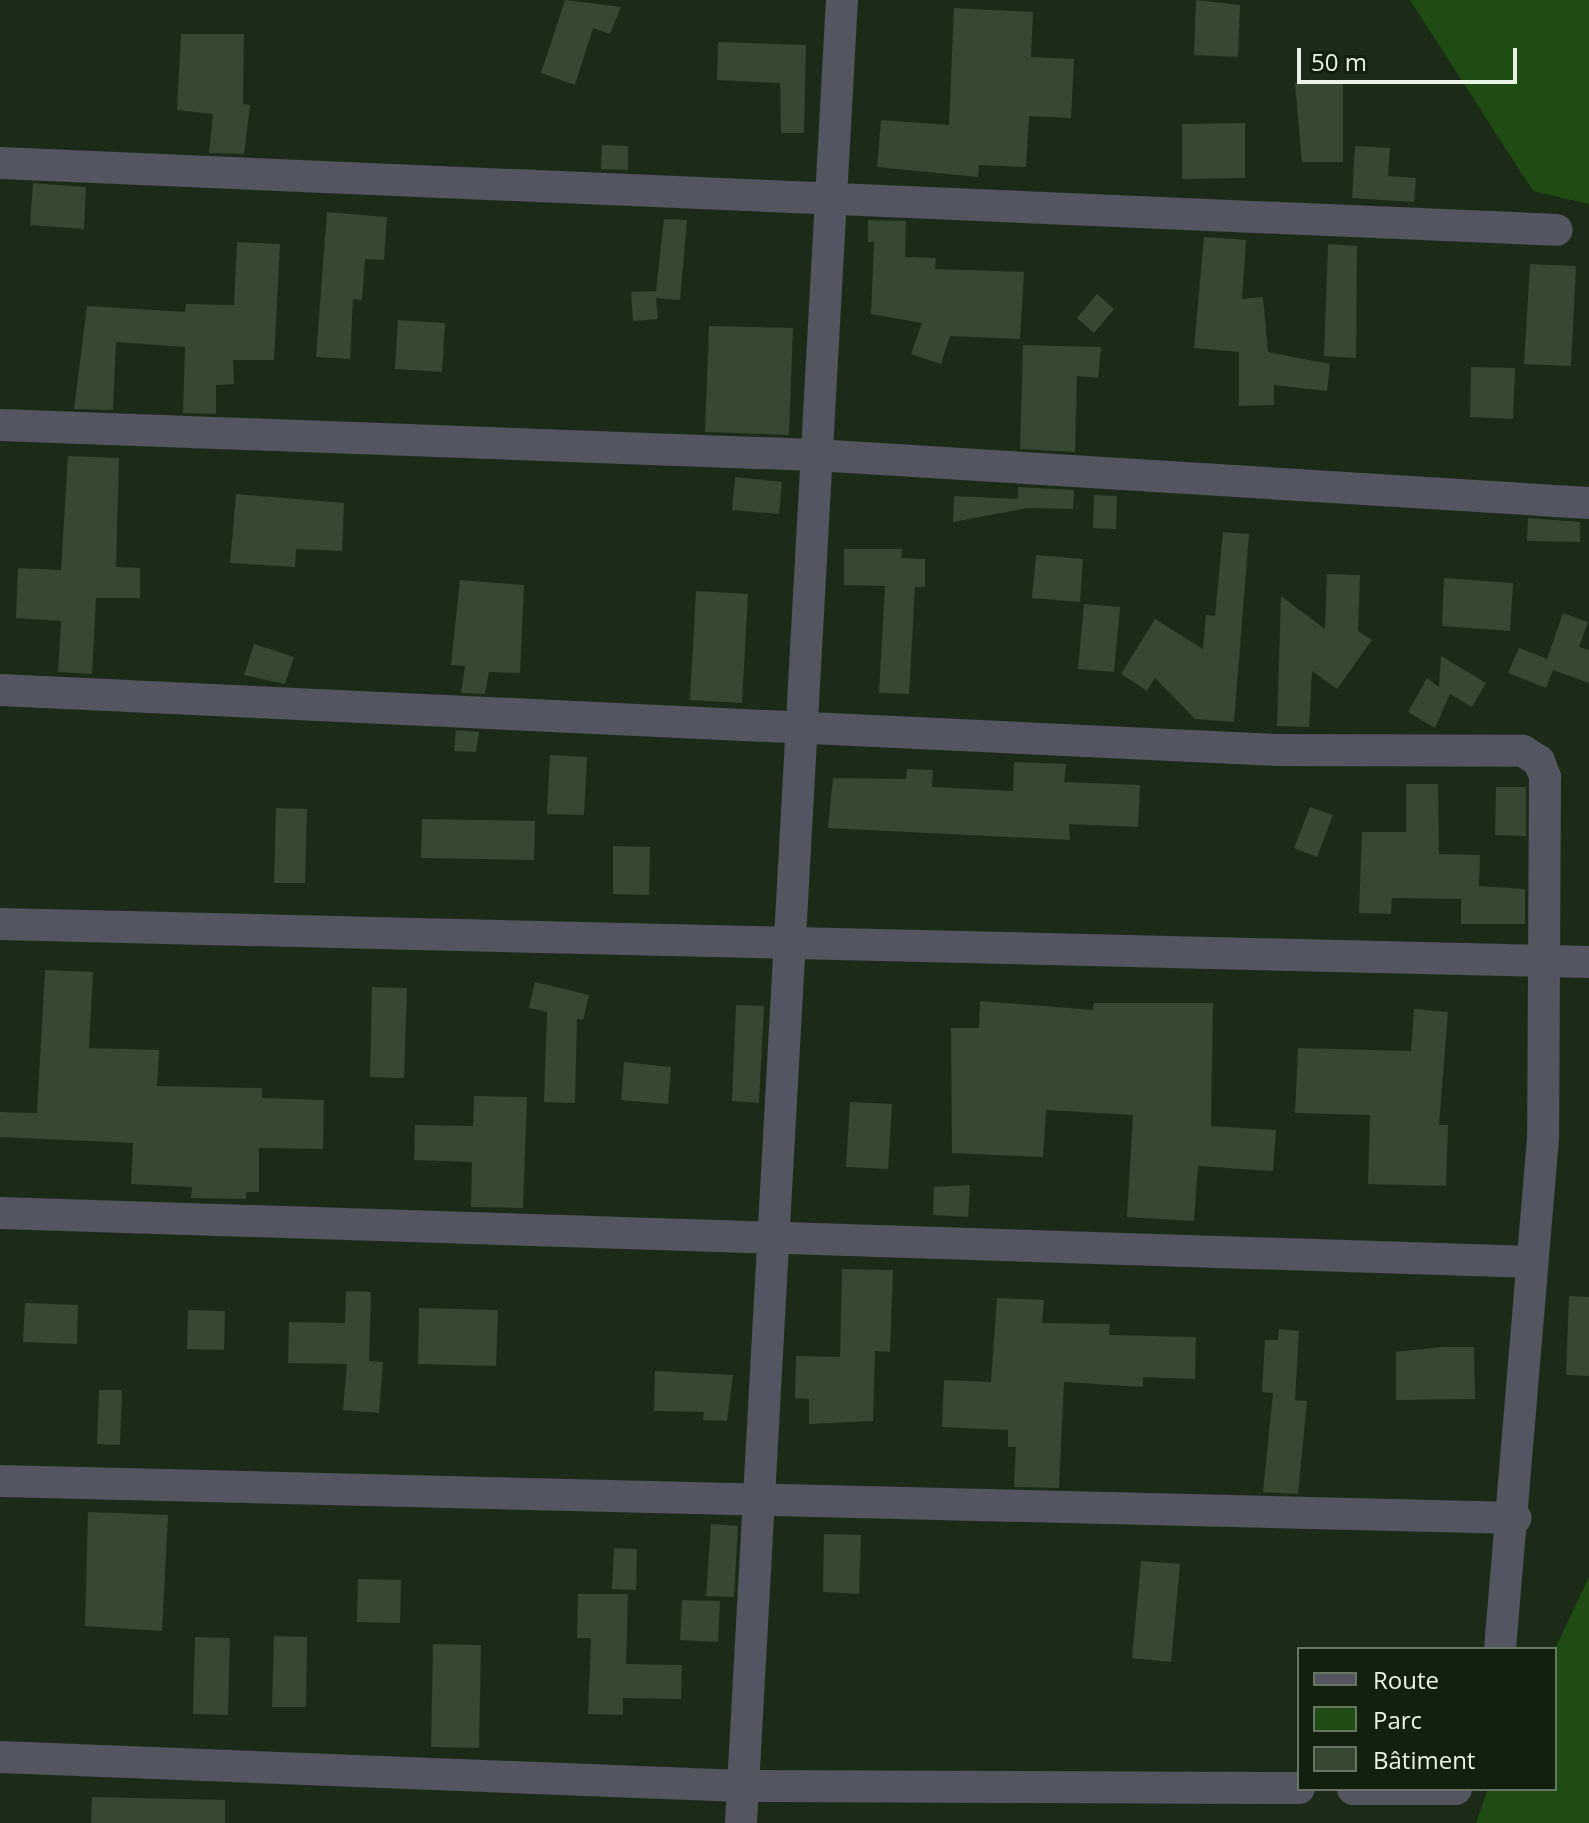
<!DOCTYPE html>
<meta charset="utf-8">
<style>
body{margin:0}
#map{position:relative;width:1589px;height:1823px;overflow:hidden;background:#1b2b17;font-family:"Open Sans",sans-serif}
div>[style]{position:absolute}
.green>*{inset:0;background:#1f4c12}
.building>*{inset:0;background:#364732}
.minor>*{height:32px;margin:-16px;padding:0 16px;transform-origin:16px;border-radius:16px;background:#535560}
span{translate:-50% -50%;white-space:nowrap;text-align:center;line-height:1.15;-webkit-text-stroke:6px #12210e;paint-order:stroke}
.legend{position:absolute;left:1297px;top:1647px;width:260px;height:144px;box-sizing:border-box;background:#12210e;border:2px solid #687564;margin:0;padding:10px 14px;list-style:none;font-size:24px;color:#e8f3e6}
.legend li{display:flex;align-items:center;gap:16px;height:40px}
.legend b{width:40px;border:2px solid #687564}
.scale{position:absolute;left:1297px;top:48px;width:220px;height:36px;box-sizing:border-box;border:4px solid #e8f3e6;border-top:0;padding-left:10px;font-size:24px;line-height:28px;white-space:nowrap;color:#e8f3e6;-webkit-text-stroke:6px #12210e;paint-order:stroke}
</style>
<div id="map">
<div class="green">
<i style="clip-path:polygon(1410px 0,1589px 0,1589px 204px,1533px 191px)"></i>
<i style="clip-path:polygon(1589px 1577px,1589px 1823px,1476px 1823px,1488px 1789px,1555px 1789px,1555px 1649px)"></i>
</div>
<div class="building">
<i style="clip-path:polygon(565px 0,621px 7px,610px 34px,593px 28px,575px 85px,541px 73px)"></i>
<i style="clip-path:polygon(1196px 0,1240px 5px,1238px 57px,1194px 55px)"></i>
<i style="clip-path:polygon(954px 8px,1033px 12px,1031px 57px,1074px 59px,1071px 118px,1029px 116px,1026px 167px,979px 165px,978px 177px,877px 167px,881px 120px,949px 125px)"></i>
<i style="clip-path:polygon(181px 34px,244px 34px,243px 104px,250px 105px,244px 154px,209px 153px,213px 114px,177px 110px)"></i>
<i style="clip-path:polygon(718px 42px,806px 45px,804px 133px,781px 133px,780px 83px,717px 80px)"></i>
<i style="clip-path:polygon(1295px 83px,1343px 83px,1343px 162px,1302px 162px)"></i>
<i style="clip-path:polygon(1245px 123px,1245px 178px,1182px 179px,1182px 124px)"></i>
<i style="clip-path:polygon(602px 145px,628px 146px,628px 170px,601px 169px)"></i>
<i style="clip-path:polygon(1355px 146px,1390px 148px,1388px 176px,1416px 178px,1414px 202px,1352px 198px)"></i>
<i style="clip-path:polygon(33px 183px,86px 187px,84px 229px,30px 225px)"></i>
<i style="clip-path:polygon(327px 212px,387px 217px,384px 260px,365px 259px,362px 300px,353px 299px,350px 359px,316px 357px)"></i>
<i style="clip-path:polygon(664px 219px,687px 220px,680px 300px,656px 298px,658px 319px,633px 321px,631px 292px,656px 291px)"></i>
<i style="clip-path:polygon(868px 220px,906px 221px,905px 257px,936px 258px,935px 269px,1024px 272px,1020px 339px,950px 336px,941px 364px,911px 354px,922px 323px,871px 314px,874px 242px,868px 242px)"></i>
<i style="clip-path:polygon(1204px 237px,1246px 240px,1242px 299px,1263px 297px,1268px 352px,1330px 364px,1327px 391px,1274px 385px,1274px 405px,1239px 406px,1239px 352px,1194px 348px)"></i>
<i style="clip-path:polygon(237px 242px,280px 244px,274px 360px,233px 360px,234px 384px,216px 385px,216px 414px,183px 413px,185px 347px,116px 342px,113px 410px,74px 409px,87px 306px,185px 312px,186px 304px,234px 305px)"></i>
<i style="clip-path:polygon(1328px 244px,1357px 246px,1356px 358px,1324px 356px)"></i>
<i style="clip-path:polygon(1530px 264px,1576px 266px,1571px 366px,1524px 364px)"></i>
<i style="clip-path:polygon(1097px 294px,1114px 309px,1094px 333px,1077px 318px)"></i>
<i style="clip-path:polygon(398px 320px,445px 323px,442px 372px,395px 369px)"></i>
<i style="clip-path:polygon(709px 326px,793px 328px,789px 435px,705px 432px)"></i>
<i style="clip-path:polygon(1023px 345px,1101px 347px,1098px 378px,1077px 376px,1075px 452px,1020px 449px)"></i>
<i style="clip-path:polygon(1471px 367px,1515px 368px,1513px 419px,1470px 417px)"></i>
<i style="clip-path:polygon(68px 456px,119px 458px,116px 567px,140px 568px,140px 598px,96px 598px,92px 674px,58px 672px,61px 621px,16px 618px,18px 568px,61px 570px)"></i>
<i style="clip-path:polygon(735px 477px,782px 482px,779px 514px,732px 510px)"></i>
<i style="clip-path:polygon(1018px 487px,1074px 490px,1073px 509px,1027px 508px,953px 522px,954px 496px,1018px 499px)"></i>
<i style="clip-path:polygon(236px 494px,344px 503px,342px 551px,296px 549px,295px 567px,230px 563px)"></i>
<i style="clip-path:polygon(1094px 495px,1117px 496px,1116px 529px,1093px 528px)"></i>
<i style="clip-path:polygon(1528px 518px,1580px 522px,1580px 542px,1527px 541px)"></i>
<i style="clip-path:polygon(1223px 532px,1249px 534px,1234px 722px,1195px 719px,1155px 678px,1147px 691px,1121px 674px,1155px 619px,1203px 649px,1206px 615px,1215px 616px)"></i>
<i style="clip-path:polygon(844px 549px,902px 549px,901px 558px,925px 559px,925px 587px,915px 587px,909px 694px,879px 693px,885px 586px,844px 585px)"></i>
<i style="clip-path:polygon(1036px 555px,1083px 559px,1080px 602px,1032px 598px)"></i>
<i style="clip-path:polygon(1327px 574px,1360px 575px,1358px 631px,1372px 640px,1337px 689px,1312px 671px,1309px 727px,1277px 726px,1281px 596px,1325px 629px)"></i>
<i style="clip-path:polygon(1444px 578px,1513px 583px,1510px 631px,1442px 626px)"></i>
<i style="clip-path:polygon(460px 580px,524px 585px,520px 673px,489px 672px,485px 694px,461px 693px,465px 666px,451px 665px)"></i>
<i style="clip-path:polygon(696px 591px,748px 594px,742px 703px,690px 700px)"></i>
<i style="clip-path:polygon(1084px 604px,1120px 607px,1114px 672px,1078px 669px)"></i>
<i style="clip-path:polygon(1563px 613px,1588px 622px,1579px 647px,1589px 650px,1589px 683px,1553px 670px,1546px 688px,1508px 673px,1519px 648px,1547px 659px)"></i>
<i style="clip-path:polygon(254px 644px,294px 657px,285px 684px,244px 675px)"></i>
<i style="clip-path:polygon(1441px 656px,1486px 683px,1472px 707px,1450px 694px,1435px 728px,1408px 712px,1427px 678px,1439px 687px)"></i>
<i style="clip-path:polygon(456px 730px,479px 732px,476px 752px,454px 751px)"></i>
<i style="clip-path:polygon(550px 755px,587px 757px,584px 815px,547px 814px)"></i>
<i style="clip-path:polygon(1014px 762px,1066px 764px,1064px 782px,1140px 785px,1138px 827px,1069px 824px,1070px 840px,828px 828px,833px 778px,906px 779px,907px 769px,933px 770px,932px 787px,1013px 791px)"></i>
<i style="clip-path:polygon(1406px 784px,1438px 784px,1439px 854px,1480px 855px,1479px 886px,1525px 889px,1525px 924px,1461px 924px,1461px 899px,1392px 898px,1391px 914px,1359px 913px,1362px 832px,1406px 832px)"></i>
<i style="clip-path:polygon(1496px 787px,1526px 787px,1526px 836px,1495px 835px)"></i>
<i style="clip-path:polygon(1310px 807px,1333px 815px,1317px 857px,1294px 848px)"></i>
<i style="clip-path:polygon(276px 808px,307px 809px,305px 883px,274px 883px)"></i>
<i style="clip-path:polygon(422px 819px,535px 821px,534px 860px,421px 858px)"></i>
<i style="clip-path:polygon(613px 846px,650px 847px,649px 895px,613px 894px)"></i>
<i style="clip-path:polygon(45px 970px,93px 972px,89px 1048px,159px 1050px,157px 1086px,262px 1088px,262px 1098px,324px 1100px,323px 1149px,259px 1148px,259px 1192px,246px 1192px,246px 1199px,191px 1198px,192px 1187px,131px 1184px,133px 1143px,0 1137px,0 1112px,37px 1113px)"></i>
<i style="clip-path:polygon(535px 982px,589px 995px,583px 1020px,577px 1019px,575px 1103px,544px 1102px,547px 1012px,529px 1008px)"></i>
<i style="clip-path:polygon(372px 987px,407px 988px,404px 1078px,370px 1077px)"></i>
<i style="clip-path:polygon(980px 1001px,1093px 1010px,1094px 1003px,1213px 1003px,1211px 1126px,1276px 1130px,1273px 1171px,1198px 1166px,1194px 1221px,1127px 1217px,1133px 1115px,1046px 1110px,1043px 1157px,952px 1153px,951px 1028px,979px 1028px)"></i>
<i style="clip-path:polygon(736px 1005px,764px 1006px,759px 1103px,732px 1101px)"></i>
<i style="clip-path:polygon(1414px 1009px,1448px 1012px,1439px 1125px,1448px 1125px,1446px 1186px,1368px 1184px,1370px 1115px,1295px 1113px,1298px 1048px,1411px 1051px)"></i>
<i style="clip-path:polygon(624px 1062px,671px 1067px,668px 1104px,621px 1100px)"></i>
<i style="clip-path:polygon(474px 1096px,527px 1097px,523px 1208px,471px 1207px,472px 1162px,414px 1160px,415px 1125px,473px 1126px)"></i>
<i style="clip-path:polygon(850px 1102px,892px 1104px,888px 1169px,846px 1167px)"></i>
<i style="clip-path:polygon(970px 1185px,968px 1217px,933px 1215px,934px 1187px)"></i>
<i style="clip-path:polygon(842px 1269px,893px 1270px,890px 1352px,875px 1351px,873px 1421px,809px 1424px,809px 1399px,795px 1398px,796px 1356px,840px 1357px)"></i>
<i style="clip-path:polygon(346px 1291px,371px 1292px,369px 1361px,383px 1362px,379px 1413px,343px 1410px,347px 1364px,288px 1363px,289px 1322px,345px 1323px)"></i>
<i style="clip-path:polygon(1569px 1296px,1589px 1297px,1589px 1376px,1566px 1375px)"></i>
<i style="clip-path:polygon(997px 1298px,1044px 1300px,1042px 1323px,1110px 1324px,1109px 1335px,1196px 1337px,1195px 1379px,1143px 1377px,1143px 1387px,1064px 1382px,1059px 1488px,1014px 1487px,1016px 1447px,1008px 1447px,1008px 1430px,942px 1427px,944px 1380px,991px 1382px)"></i>
<i style="clip-path:polygon(25px 1303px,78px 1305px,77px 1344px,23px 1342px)"></i>
<i style="clip-path:polygon(419px 1308px,498px 1310px,496px 1366px,418px 1364px)"></i>
<i style="clip-path:polygon(188px 1310px,225px 1311px,224px 1350px,187px 1349px)"></i>
<i style="clip-path:polygon(1279px 1329px,1299px 1331px,1295px 1400px,1307px 1401px,1298px 1494px,1263px 1492px,1273px 1393px,1262px 1392px,1265px 1340px,1278px 1340px)"></i>
<i style="clip-path:polygon(1441px 1347px,1474px 1347px,1475px 1399px,1396px 1400px,1396px 1352px)"></i>
<i style="clip-path:polygon(655px 1371px,733px 1375px,727px 1421px,703px 1420px,704px 1412px,654px 1411px)"></i>
<i style="clip-path:polygon(99px 1390px,122px 1390px,120px 1445px,97px 1444px)"></i>
<i style="clip-path:polygon(88px 1512px,168px 1515px,162px 1631px,85px 1626px)"></i>
<i style="clip-path:polygon(711px 1524px,738px 1526px,734px 1597px,706px 1596px)"></i>
<i style="clip-path:polygon(824px 1534px,861px 1535px,859px 1594px,823px 1592px)"></i>
<i style="clip-path:polygon(614px 1548px,637px 1549px,636px 1590px,612px 1589px)"></i>
<i style="clip-path:polygon(1141px 1561px,1180px 1564px,1171px 1662px,1132px 1658px)"></i>
<i style="clip-path:polygon(358px 1579px,401px 1580px,400px 1623px,357px 1622px)"></i>
<i style="clip-path:polygon(578px 1594px,628px 1594px,626px 1664px,682px 1665px,681px 1699px,623px 1698px,623px 1715px,588px 1714px,591px 1638px,577px 1638px)"></i>
<i style="clip-path:polygon(682px 1600px,720px 1601px,718px 1642px,680px 1640px)"></i>
<i style="clip-path:polygon(274px 1636px,307px 1637px,306px 1707px,272px 1707px)"></i>
<i style="clip-path:polygon(195px 1637px,230px 1638px,228px 1715px,193px 1714px)"></i>
<i style="clip-path:polygon(433px 1644px,481px 1645px,479px 1748px,431px 1747px)"></i>
<i style="clip-path:polygon(92px 1797px,225px 1800px,225px 1823px,91px 1823px)"></i>
</div>
<div class="minor">
<i style="left:0;top:163px;width:1558px;rotate:2.46deg"></i>
<i style="left:0;top:425px;width:817px;rotate:2.11deg"></i>
<i style="left:816px;top:455px;width:774px;rotate:3.55deg"></i>
<i style="left:0;top:690px;width:1279px;rotate:2.69deg"></i>
<i style="left:1278px;top:750px;width:245px;rotate:0.2deg"></i>
<i style="left:1523px;top:751px;width:19px;rotate:32deg"></i>
<i style="left:1539px;top:761px;width:17px;rotate:69deg"></i>
<i style="left:1545px;top:777px;width:361px;rotate:90.3deg"></i>
<i style="left:1543px;top:1138px;width:513px;rotate:94.81deg"></i>
<i style="left:0;top:924px;width:1589px;rotate:1.37deg"></i>
<i style="left:0;top:1213px;width:1531px;rotate:1.83deg"></i>
<i style="left:0;top:1481px;width:1516px;rotate:1.4deg"></i>
<i style="left:0;top:1757px;width:742px;rotate:2.24deg"></i>
<i style="left:741px;top:1786px;width:558px;rotate:0.21deg"></i>
<i style="left:1353px;top:1789px;width:103px"></i>
<i style="left:741px;top:1823px;width:1826px;rotate:-86.83deg"></i>
</div>
<ul class="legend">
<li><b style="height:10px;background:#535560"></b>Route</li>
<li><b style="height:22px;background:#1f4c12"></b>Parc</li>
<li><b style="height:22px;background:#364732"></b>Bâtiment</li>
</ul>
<div class="scale">50 m</div>
</div>
